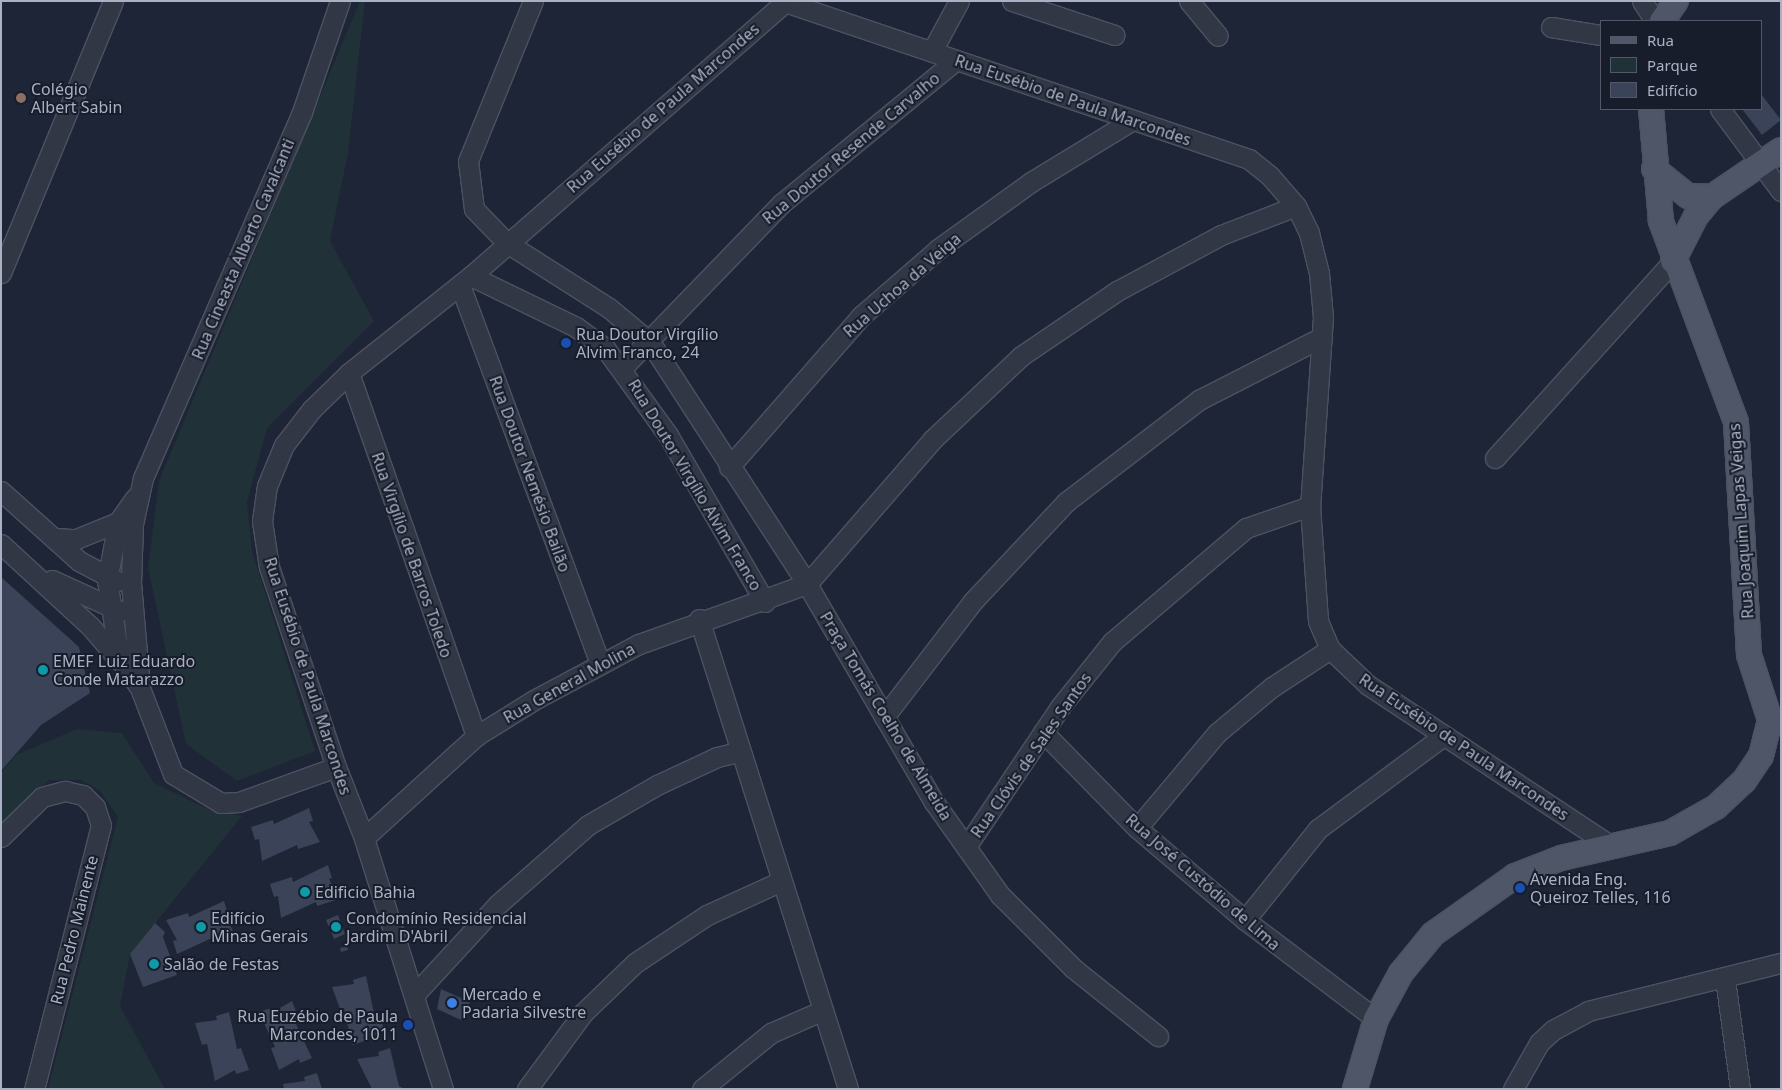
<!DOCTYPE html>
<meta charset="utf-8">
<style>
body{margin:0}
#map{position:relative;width:1782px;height:1090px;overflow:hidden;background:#1e2536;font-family:"Noto Sans",sans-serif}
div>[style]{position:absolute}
.green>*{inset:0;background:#203137}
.building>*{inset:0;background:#3a4357}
.roads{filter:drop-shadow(1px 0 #4c5262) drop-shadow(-1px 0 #4c5262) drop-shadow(0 1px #4c5262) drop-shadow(0 -1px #4c5262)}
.minor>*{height:19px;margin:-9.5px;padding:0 9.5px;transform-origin:9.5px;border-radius:9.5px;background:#323746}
.major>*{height:24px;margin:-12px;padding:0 12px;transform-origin:12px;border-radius:12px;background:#4f5667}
.dots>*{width:14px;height:14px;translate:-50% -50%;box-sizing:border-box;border:2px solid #171d2a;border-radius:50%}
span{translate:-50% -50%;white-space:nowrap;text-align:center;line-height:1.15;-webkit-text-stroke:4px #171d2a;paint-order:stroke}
.poi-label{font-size:16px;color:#abb1c4}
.left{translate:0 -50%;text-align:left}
.right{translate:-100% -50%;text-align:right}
.street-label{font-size:16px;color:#abb1c4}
.frame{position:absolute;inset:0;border:2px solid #abb1c4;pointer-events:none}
.legend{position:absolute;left:1600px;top:20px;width:162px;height:90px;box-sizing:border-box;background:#171d2a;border:1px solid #525868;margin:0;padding:6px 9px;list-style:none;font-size:15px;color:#abb1c4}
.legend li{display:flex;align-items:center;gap:10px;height:25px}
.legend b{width:25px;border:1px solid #525868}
</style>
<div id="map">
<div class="green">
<i style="clip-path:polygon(360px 1px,365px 1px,348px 153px,330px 241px,374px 321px,267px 428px,247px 502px,252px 551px,315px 751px,237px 781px,186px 744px,148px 568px,159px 481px)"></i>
<i style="clip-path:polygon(77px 729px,122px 733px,154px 783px,210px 810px,242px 816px,130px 954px,120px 1006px,165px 1089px,48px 1089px,118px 817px,99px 790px,81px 780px,49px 780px,1px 825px,1px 773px,16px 755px)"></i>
</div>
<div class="building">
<i style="clip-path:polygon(1761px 94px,1781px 120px,1762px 135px,1742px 109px,1761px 109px)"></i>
<i style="clip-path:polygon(1px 577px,79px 647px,90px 693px,41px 725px,1px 771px)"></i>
<i style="clip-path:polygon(309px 808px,313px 821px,309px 822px,320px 842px,298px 849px,297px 845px,262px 861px,259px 839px,255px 840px,251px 827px,273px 820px,274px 824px)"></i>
<i style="clip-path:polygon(328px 865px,332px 878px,329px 879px,339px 899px,317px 906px,316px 902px,281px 918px,278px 896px,274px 897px,270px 884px,292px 877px,293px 882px)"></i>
<i style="clip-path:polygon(224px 901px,228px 914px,225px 915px,235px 935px,214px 942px,212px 938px,177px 954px,173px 941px,177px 940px,166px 920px,188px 913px,189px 917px)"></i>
<i style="clip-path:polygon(338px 915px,345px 934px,334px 939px,326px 920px)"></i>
<i style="clip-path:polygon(155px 923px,165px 932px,163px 937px,177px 975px,143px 987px,130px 954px)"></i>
<i style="clip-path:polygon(347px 946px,348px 950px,341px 952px,340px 948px)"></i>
<i style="clip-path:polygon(366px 976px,374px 1013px,378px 1012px,386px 1034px,363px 1037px,365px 1041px,352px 1045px,344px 1008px,340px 1009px,332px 987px,354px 984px,353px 980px)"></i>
<i style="clip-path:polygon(441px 989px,470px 1002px,461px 1020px,437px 1009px)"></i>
<i style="clip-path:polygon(292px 1001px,300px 1022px,296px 1024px,312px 1058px,300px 1063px,299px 1059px,279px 1070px,271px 1048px,275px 1047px,259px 1012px,271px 1008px,273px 1012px)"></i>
<i style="clip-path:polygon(229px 1012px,237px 1049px,241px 1048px,249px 1070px,236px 1074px,235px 1070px,215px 1081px,207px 1044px,202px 1045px,195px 1023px,217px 1020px,216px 1016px)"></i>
<i style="clip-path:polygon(390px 1048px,399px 1086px,404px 1089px,372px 1089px,357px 1059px,379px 1056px,378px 1052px)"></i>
<i style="clip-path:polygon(317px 1073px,322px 1089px,284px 1089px,283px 1084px,305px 1081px,304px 1077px)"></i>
</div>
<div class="roads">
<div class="minor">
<i style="left:533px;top:1px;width:173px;rotate:112.1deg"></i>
<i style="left:468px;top:161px;width:48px;rotate:82.9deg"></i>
<i style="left:474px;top:209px;width:47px;rotate:45.9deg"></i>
<i style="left:507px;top:243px;width:121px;rotate:32.5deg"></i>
<i style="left:609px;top:308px;width:53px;rotate:39.7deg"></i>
<i style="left:650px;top:342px;width:288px;rotate:57deg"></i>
<i style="left:807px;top:584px;width:252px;rotate:59.8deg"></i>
<i style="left:934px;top:802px;width:114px;rotate:54.6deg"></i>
<i style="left:1000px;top:895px;width:103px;rotate:45deg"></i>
<i style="left:1073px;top:968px;width:109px;rotate:38.7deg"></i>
<i style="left:782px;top:1px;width:493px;rotate:18.7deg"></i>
<i style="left:1249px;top:159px;width:27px;rotate:39deg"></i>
<i style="left:1270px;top:176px;width:40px;rotate:49deg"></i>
<i style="left:1296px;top:206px;width:30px;rotate:64deg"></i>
<i style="left:1309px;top:233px;width:41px;rotate:76deg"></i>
<i style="left:1319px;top:273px;width:44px;rotate:84.8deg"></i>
<i style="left:1323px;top:317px;width:189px;rotate:93.9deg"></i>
<i style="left:1310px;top:506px;width:115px;rotate:86deg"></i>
<i style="left:1318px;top:621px;width:30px;rotate:67deg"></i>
<i style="left:1330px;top:649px;width:52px;rotate:43.5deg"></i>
<i style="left:1368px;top:685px;width:294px;rotate:33.5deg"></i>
<i style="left:1012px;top:1px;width:108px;rotate:18.4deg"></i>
<i style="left:1189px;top:1px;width:45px;rotate:50.4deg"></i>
<i style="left:1642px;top:1px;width:24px;rotate:57deg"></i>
<i style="left:1551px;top:27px;width:51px;rotate:9.1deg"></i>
<i style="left:932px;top:51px;width:57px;rotate:-61.6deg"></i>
<i style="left:1720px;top:109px;width:102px;rotate:53.4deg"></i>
<i style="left:1px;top:273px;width:294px;rotate:-67.6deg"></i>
<i style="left:471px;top:276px;width:117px;rotate:25.9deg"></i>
<i style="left:576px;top:327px;width:36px;rotate:36deg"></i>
<i style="left:605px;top:348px;width:107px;rotate:54.1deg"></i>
<i style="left:668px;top:435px;width:193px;rotate:59.9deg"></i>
<i style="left:460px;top:285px;width:404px;rotate:69.7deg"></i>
<i style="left:623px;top:367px;width:228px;rotate:-45.9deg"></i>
<i style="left:782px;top:203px;width:225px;rotate:-39.4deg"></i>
<i style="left:349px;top:373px;width:385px;rotate:70.7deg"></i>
<i style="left:1495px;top:458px;width:266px;rotate:-47.9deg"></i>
<i style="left:729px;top:467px;width:201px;rotate:-48.8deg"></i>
<i style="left:861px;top:316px;width:102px;rotate:-41deg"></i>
<i style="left:938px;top:249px;width:115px;rotate:-35.8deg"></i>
<i style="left:1031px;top:182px;width:117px;rotate:-31.4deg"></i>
<i style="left:1px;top:491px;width:105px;rotate:41.9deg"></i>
<i style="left:79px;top:561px;width:43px;rotate:27.8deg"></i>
<i style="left:135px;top:498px;width:29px;rotate:125deg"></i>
<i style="left:118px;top:522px;width:59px;rotate:100.7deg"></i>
<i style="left:107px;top:580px;width:65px;rotate:81.1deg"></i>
<i style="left:117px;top:644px;width:22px;rotate:72deg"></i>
<i style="left:124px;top:665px;width:28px;rotate:55deg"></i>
<i style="left:54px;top:538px;width:22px;rotate:3deg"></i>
<i style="left:76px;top:539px;width:45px;rotate:-22deg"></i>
<i style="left:1px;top:544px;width:121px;rotate:42.7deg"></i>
<i style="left:90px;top:626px;width:46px;rotate:49.4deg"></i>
<i style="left:52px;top:580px;width:75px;rotate:24.5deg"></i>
<i style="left:699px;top:619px;width:493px;rotate:72.4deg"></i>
<i style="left:884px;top:717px;width:146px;rotate:-52.5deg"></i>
<i style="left:973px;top:601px;width:136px;rotate:-46.8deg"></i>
<i style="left:1066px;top:502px;width:168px;rotate:-37.5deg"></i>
<i style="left:1199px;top:400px;width:138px;rotate:-27.1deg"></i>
<i style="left:1043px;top:732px;width:134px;rotate:45.6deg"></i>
<i style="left:1137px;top:828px;width:142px;rotate:40.4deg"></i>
<i style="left:1245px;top:920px;width:164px;rotate:37.1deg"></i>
<i style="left:336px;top:767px;width:103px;rotate:160.2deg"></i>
<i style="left:239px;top:802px;width:18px;rotate:177deg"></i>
<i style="left:221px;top:803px;width:56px;rotate:-148.9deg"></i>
<i style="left:173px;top:774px;width:92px;rotate:-111deg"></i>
<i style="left:140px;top:688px;width:104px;rotate:-94.9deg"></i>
<i style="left:131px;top:584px;width:60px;rotate:-88.1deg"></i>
<i style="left:133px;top:524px;width:47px;rotate:-77.7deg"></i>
<i style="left:143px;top:478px;width:399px;rotate:-66.5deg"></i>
<i style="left:302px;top:112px;width:117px;rotate:-71.1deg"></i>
<i style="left:1137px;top:828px;width:124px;rotate:-49.9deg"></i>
<i style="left:1217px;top:733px;width:72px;rotate:-39.9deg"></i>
<i style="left:1272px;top:687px;width:69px;rotate:-33.2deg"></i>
<i style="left:1px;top:837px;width:57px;rotate:-44.3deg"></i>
<i style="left:42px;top:797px;width:24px;rotate:-15deg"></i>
<i style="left:65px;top:791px;width:18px;rotate:13deg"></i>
<i style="left:83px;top:795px;width:17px;rotate:45deg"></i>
<i style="left:95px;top:807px;width:19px;rotate:72deg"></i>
<i style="left:101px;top:825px;width:272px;rotate:104.2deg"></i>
<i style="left:364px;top:838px;width:151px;rotate:-42.3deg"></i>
<i style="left:476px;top:736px;width:68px;rotate:-31.8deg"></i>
<i style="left:534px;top:700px;width:119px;rotate:-28.1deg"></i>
<i style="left:639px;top:644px;width:178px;rotate:-19.7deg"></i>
<i style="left:807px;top:584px;width:191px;rotate:-49deg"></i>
<i style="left:932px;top:440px;width:122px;rotate:-43.3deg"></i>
<i style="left:1021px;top:356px;width:116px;rotate:-34.1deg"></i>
<i style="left:1117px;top:291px;width:118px;rotate:-28.3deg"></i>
<i style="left:1221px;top:235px;width:80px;rotate:-21.1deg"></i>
<i style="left:966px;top:847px;width:169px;rotate:-56.1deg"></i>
<i style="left:1060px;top:707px;width:83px;rotate:-51.3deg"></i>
<i style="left:1112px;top:642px;width:176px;rotate:-40.4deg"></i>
<i style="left:1246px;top:528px;width:68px;rotate:-19deg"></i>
<i style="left:1245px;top:920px;width:117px;rotate:-51.3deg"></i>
<i style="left:1318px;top:829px;width:156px;rotate:-36.6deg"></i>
<i style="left:1725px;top:979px;width:111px;rotate:82.2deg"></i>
<i style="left:414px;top:995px;width:122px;rotate:-47.3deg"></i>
<i style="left:497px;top:905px;width:121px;rotate:-41.3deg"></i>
<i style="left:588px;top:825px;width:80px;rotate:-30.1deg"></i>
<i style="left:657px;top:785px;width:66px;rotate:-25deg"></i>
<i style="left:717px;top:757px;width:23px;rotate:-13deg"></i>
<i style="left:443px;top:1089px;width:263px;rotate:-107.5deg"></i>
<i style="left:364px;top:838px;width:76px;rotate:-111.5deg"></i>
<i style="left:336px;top:767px;width:211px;rotate:-108.5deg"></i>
<i style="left:269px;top:567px;width:47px;rotate:-98.7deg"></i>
<i style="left:262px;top:521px;width:35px;rotate:-82deg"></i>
<i style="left:267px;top:486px;width:44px;rotate:-67.5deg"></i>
<i style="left:284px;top:445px;width:46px;rotate:-52.1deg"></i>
<i style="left:312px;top:409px;width:52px;rotate:-44.2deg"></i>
<i style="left:349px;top:373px;width:156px;rotate:-38.5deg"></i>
<i style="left:471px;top:276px;width:418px;rotate:-41.1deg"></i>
<i style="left:527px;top:1089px;width:94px;rotate:-53.6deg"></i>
<i style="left:583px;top:1013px;width:72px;rotate:-43.9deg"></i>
<i style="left:635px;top:963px;width:87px;rotate:-33.7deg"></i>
<i style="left:707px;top:915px;width:79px;rotate:-24.6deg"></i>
<i style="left:702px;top:1089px;width:89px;rotate:-39.1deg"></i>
<i style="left:771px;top:1033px;width:55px;rotate:-23.7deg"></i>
<i style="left:1513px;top:1089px;width:53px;rotate:-60.5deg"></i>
<i style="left:1539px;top:1043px;width:19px;rotate:-43deg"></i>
<i style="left:1553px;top:1030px;width:40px;rotate:-28deg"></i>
<i style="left:1588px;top:1011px;width:199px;rotate:-14deg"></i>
</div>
<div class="major">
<i style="left:1662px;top:21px;width:24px;rotate:-55deg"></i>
<i style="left:1654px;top:169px;width:43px;rotate:38.5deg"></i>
<i style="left:1688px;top:196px;width:24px;rotate:2deg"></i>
<i style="left:1673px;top:261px;width:51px;rotate:-62.9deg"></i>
<i style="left:1696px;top:216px;width:25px;rotate:-50deg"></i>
<i style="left:1712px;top:197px;width:83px;rotate:-34.3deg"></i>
<i style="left:1355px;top:1089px;width:73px;rotate:-73.3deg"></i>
<i style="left:1376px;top:1019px;width:52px;rotate:-61.5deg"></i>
<i style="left:1401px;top:973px;width:50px;rotate:-50.6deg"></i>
<i style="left:1433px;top:934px;width:100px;rotate:-35.3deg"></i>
<i style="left:1515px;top:876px;width:49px;rotate:-21.4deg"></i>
<i style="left:1561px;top:858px;width:112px;rotate:-12.9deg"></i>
<i style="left:1670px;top:833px;width:53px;rotate:-29.5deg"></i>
<i style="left:1716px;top:807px;width:38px;rotate:-43deg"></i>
<i style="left:1744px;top:781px;width:30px;rotate:-56deg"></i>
<i style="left:1761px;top:756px;width:37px;rotate:-76deg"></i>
<i style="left:1770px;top:720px;width:68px;rotate:-107.9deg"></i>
<i style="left:1749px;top:655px;width:233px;rotate:-93.2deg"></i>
<i style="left:1736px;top:422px;width:215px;rotate:-110.5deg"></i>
<i style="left:1661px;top:221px;width:112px;rotate:-95.1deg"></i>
</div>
</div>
<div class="dots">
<i style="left:21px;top:98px;background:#8d6e63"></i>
<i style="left:566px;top:343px;background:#1a4fb4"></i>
<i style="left:43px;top:670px;background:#0f9aa8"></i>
<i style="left:1520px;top:888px;background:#1a4fb4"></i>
<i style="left:305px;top:892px;background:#0f9aa8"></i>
<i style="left:201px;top:927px;background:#0f9aa8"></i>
<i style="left:336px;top:927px;background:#0f9aa8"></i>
<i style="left:154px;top:964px;background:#0f9aa8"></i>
<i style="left:452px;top:1003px;background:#3f7fe0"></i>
<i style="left:408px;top:1025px;background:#1a4fb4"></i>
</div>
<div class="poi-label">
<span class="left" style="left:31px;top:98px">Colégio<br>Albert Sabin</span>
<span class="left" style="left:576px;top:343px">Rua Doutor Virgílio<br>Alvim Franco, 24</span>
<span class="left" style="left:53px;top:670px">EMEF Luiz Eduardo<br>Conde Matarazzo</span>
<span class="left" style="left:1530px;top:888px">Avenida Eng.<br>Queiroz Telles, 116</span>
<span class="left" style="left:315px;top:892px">Edificio Bahia</span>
<span class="left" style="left:211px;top:927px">Edifício<br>Minas Gerais</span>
<span class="left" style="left:346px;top:927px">Condomínio Residencial<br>Jardim D'Abril</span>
<span class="left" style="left:164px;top:964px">Salão de Festas</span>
<span class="left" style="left:462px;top:1003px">Mercado e<br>Padaria Silvestre</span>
<span class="right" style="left:398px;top:1025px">Rua Euzébio de Paula<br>Marcondes, 1011</span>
</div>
<div class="street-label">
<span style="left:1073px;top:100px;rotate:19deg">Rua Eusébio de Paula Marcondes</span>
<span style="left:663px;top:108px;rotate:-41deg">Rua Eusébio de Paula Marcondes</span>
<span style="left:851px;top:148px;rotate:-40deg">Rua Doutor Resende Carvalho</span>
<span style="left:243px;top:249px;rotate:-67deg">Rua Cineasta Alberto Cavalcanti</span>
<span style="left:902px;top:285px;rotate:-41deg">Rua Uchoa da Veiga</span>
<span style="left:530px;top:474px;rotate:70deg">Rua Doutor Nemésio Bailão</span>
<span style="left:695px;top:485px;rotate:59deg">Rua Doutor Virgílio Alvim Franco</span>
<span style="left:1741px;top:521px;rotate:-94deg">Rua Joaquim Lapas Veigas</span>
<span style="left:412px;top:555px;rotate:71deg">Rua Virgílio de Barros Toledo</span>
<span style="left:308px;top:676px;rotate:72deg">Rua Eusébio de Paula Marcondes</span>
<span style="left:569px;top:683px;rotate:-29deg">Rua General Molina</span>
<span style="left:886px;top:716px;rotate:59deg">Praça Tomás Coelho de Almeida</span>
<span style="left:1464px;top:747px;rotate:34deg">Rua Eusébio de Paula Marcondes</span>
<span style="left:1031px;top:755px;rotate:-55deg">Rua Clóvis de Sales Santos</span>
<span style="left:1203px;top:882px;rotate:41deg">Rua José Custódio de Lima</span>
<span style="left:74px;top:930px;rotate:-76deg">Rua Pedro Mainente</span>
</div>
<div class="frame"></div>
<ul class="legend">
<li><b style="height:6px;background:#4f5667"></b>Rua</li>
<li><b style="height:14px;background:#203137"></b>Parque</li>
<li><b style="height:14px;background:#3a4357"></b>Edifício</li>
</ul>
</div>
